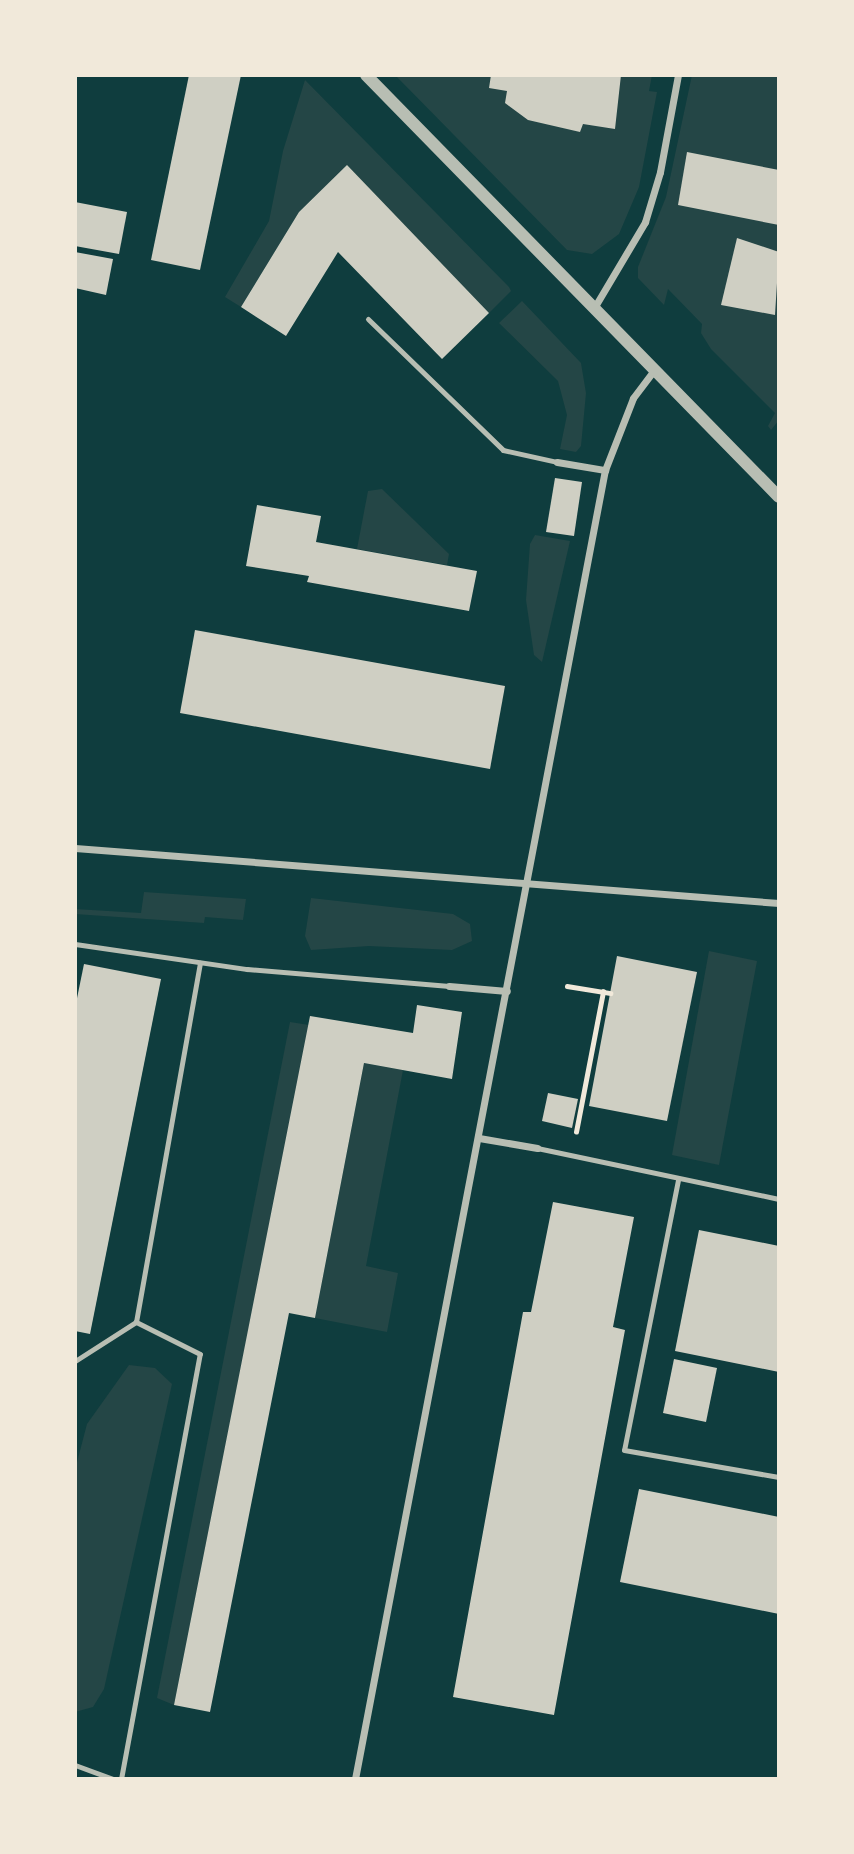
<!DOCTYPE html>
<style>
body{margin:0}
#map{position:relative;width:854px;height:1854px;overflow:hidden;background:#0f3d3e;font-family:Signika,sans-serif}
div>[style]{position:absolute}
.green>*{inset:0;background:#244646}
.building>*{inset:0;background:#cfcfc3}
.path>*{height:4.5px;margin:-2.25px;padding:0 2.25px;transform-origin:2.25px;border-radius:2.25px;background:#f1e9da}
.service>*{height:5px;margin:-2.5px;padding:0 2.5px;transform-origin:2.5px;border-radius:2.5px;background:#b8beb3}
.minor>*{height:7px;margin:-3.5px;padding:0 3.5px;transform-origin:3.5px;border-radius:3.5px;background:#b8beb3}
.tertiary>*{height:12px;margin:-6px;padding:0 6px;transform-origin:6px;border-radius:6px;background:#b8beb3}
span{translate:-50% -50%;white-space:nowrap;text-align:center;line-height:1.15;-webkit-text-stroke:7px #f1e9da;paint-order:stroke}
.frame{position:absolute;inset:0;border:77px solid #f1e9da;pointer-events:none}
</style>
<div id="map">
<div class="green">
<i style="clip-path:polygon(395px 75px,652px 75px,649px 91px,657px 92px,639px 187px,619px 234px,592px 254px,567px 250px)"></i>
<i style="clip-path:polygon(692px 75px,779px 75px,779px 420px,771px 430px,768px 426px,775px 413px,711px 349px,701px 333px,702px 324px,668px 289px,664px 305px,638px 278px,638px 267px,666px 197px)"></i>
<i style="clip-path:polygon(305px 80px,509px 287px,511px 291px,489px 313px,347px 166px,299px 212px,241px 307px,225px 297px,269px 221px,283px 151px)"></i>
<i style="clip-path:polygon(522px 301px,581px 363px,586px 393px,581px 446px,576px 452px,560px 449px,567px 415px,558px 381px,499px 323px)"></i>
<i style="clip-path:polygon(382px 489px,449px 554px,447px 565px,357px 549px,368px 491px)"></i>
<i style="clip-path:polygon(535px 535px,570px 541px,542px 662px,534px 655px,526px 600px,530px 544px)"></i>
<i style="clip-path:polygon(144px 892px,246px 899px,243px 920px,205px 917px,204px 923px,75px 914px,75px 909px,141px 913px)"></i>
<i style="clip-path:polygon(311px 898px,453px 914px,470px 924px,472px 941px,452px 950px,369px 946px,311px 950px,305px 936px)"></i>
<i style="clip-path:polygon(709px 951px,757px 961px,719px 1165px,672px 1155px)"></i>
<i style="clip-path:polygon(290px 1022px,309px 1025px,174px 1705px,157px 1698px)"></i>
<i style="clip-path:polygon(364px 1063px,403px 1070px,366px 1266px,398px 1273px,387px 1332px,315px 1318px)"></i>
<i style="clip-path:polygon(129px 1365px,155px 1368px,172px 1384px,104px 1689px,93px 1707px,75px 1712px,75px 1470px,87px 1424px)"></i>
</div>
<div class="building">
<i style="clip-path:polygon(189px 75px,241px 75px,200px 270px,151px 260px)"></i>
<i style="clip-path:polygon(491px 75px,621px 75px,615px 129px,583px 124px,580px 132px,528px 120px,505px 103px,507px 91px,489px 88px)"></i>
<i style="clip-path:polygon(687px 152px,779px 170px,779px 225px,678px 205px)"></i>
<i style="clip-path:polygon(347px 165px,489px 313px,442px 359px,338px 252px,286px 336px,241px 307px,299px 212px)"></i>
<i style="clip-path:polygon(75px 202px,127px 212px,119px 254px,75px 246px)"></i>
<i style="clip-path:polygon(737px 238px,779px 252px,775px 315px,721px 305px)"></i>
<i style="clip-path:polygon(75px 252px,113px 259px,106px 295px,75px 288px)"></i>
<i style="clip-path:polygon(555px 478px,582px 482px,574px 536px,546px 532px)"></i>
<i style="clip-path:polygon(257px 505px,321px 516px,316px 542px,477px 571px,469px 611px,307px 582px,309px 576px,246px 566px)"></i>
<i style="clip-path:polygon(195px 630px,505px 686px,490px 769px,180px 713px)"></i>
<i style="clip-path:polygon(617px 956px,697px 972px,667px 1121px,589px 1106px)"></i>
<i style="clip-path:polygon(84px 964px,161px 979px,90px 1334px,75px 1331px,75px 1008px)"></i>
<i style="clip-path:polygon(417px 1005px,462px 1012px,452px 1079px,364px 1063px,315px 1318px,289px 1313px,210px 1712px,174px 1705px,310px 1016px,413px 1033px)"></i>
<i style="clip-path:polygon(548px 1093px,578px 1099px,572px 1128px,542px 1121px)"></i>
<i style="clip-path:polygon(553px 1202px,634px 1217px,613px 1327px,625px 1330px,554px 1715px,453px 1697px,523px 1312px,531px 1312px)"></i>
<i style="clip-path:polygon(699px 1230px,779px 1246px,779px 1372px,675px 1351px)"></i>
<i style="clip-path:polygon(674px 1359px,717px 1368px,706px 1422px,663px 1413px)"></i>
<i style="clip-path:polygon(639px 1489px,779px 1517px,779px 1614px,620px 1582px)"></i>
</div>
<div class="path">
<i style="left:567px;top:986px;width:44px;rotate:9.2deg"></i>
<i style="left:576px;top:1132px;width:143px;rotate:-79.1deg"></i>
</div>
<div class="service">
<i style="left:368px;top:319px;width:188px;rotate:44.1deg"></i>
<i style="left:503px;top:450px;width:55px;rotate:12.5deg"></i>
<i style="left:75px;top:944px;width:174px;rotate:8.3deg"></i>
<i style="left:247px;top:969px;width:203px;rotate:4.8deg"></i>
<i style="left:537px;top:1148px;width:247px;rotate:11.9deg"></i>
<i style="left:678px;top:1180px;width:275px;rotate:101.3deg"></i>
<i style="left:624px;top:1450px;width:157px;rotate:9.9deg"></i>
<i style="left:75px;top:1361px;width:72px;rotate:-32.6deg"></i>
<i style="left:136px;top:1322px;width:365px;rotate:-79.9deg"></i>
<i style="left:75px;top:1765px;width:40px;rotate:20.2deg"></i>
<i style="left:121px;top:1779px;width:432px;rotate:-79.5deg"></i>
<i style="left:200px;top:1354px;width:72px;rotate:-153.4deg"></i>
</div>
<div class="minor">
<i style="left:594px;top:308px;width:100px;rotate:-59.3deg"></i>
<i style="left:645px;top:222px;width:52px;rotate:-73.3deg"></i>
<i style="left:660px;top:172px;width:99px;rotate:-79.5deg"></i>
<i style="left:557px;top:462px;width:49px;rotate:9.5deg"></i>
<i style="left:75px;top:848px;width:706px;rotate:4.47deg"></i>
<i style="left:449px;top:986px;width:58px;rotate:4.9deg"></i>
<i style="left:479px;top:1138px;width:59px;rotate:9.8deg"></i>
<i style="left:355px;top:1779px;width:1333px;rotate:-79.19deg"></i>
<i style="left:605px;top:470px;width:77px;rotate:-68.7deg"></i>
<i style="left:633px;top:398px;width:35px;rotate:-53deg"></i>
</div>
<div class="tertiary">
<i style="left:366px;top:75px;width:590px;rotate:45.62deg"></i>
</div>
<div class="frame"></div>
</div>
